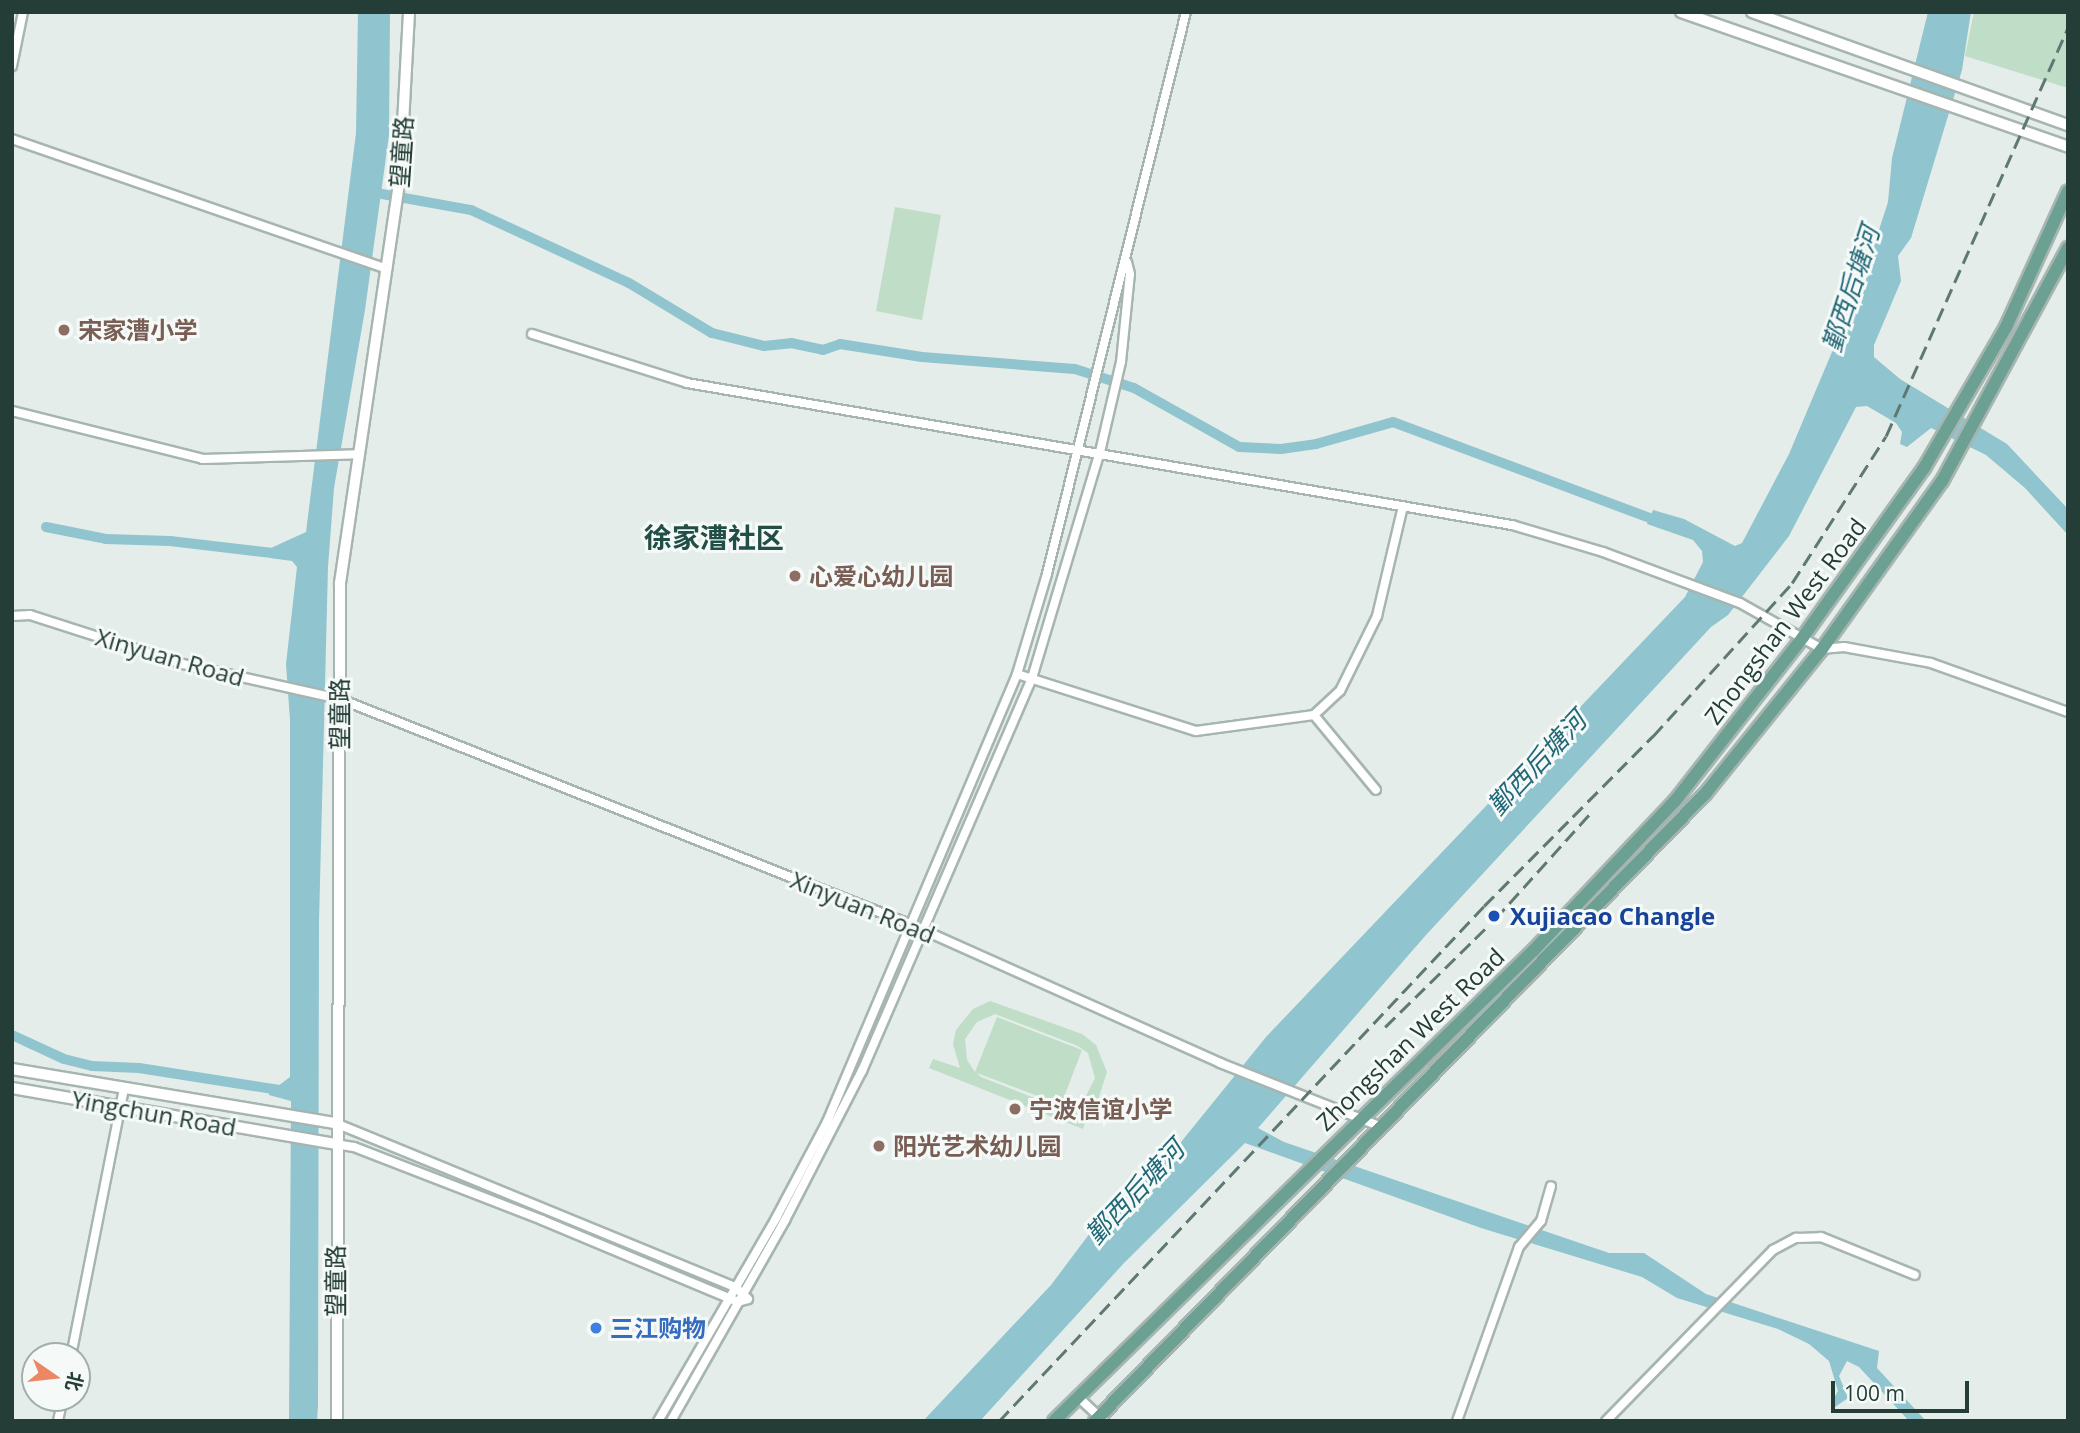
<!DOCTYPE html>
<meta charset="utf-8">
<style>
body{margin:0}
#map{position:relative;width:2080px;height:1433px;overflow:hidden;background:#e4ede9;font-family:"Open Sans","Noto Sans SC",sans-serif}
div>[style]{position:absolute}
.green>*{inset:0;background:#bfddc7}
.water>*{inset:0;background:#90c4cf}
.canal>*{height:10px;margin:-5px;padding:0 5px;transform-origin:5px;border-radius:5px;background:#90c4cf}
.roads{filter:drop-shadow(2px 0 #a7b5b0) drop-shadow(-2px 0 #a7b5b0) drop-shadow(0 2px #a7b5b0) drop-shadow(0 -2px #a7b5b0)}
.street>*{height:8px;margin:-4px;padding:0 4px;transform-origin:4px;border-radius:4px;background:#fff}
.secondary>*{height:10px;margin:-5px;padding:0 5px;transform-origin:5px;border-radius:5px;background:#fff}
.primary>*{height:12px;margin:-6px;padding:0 6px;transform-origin:6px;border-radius:6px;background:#6ba093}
.rail>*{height:2.5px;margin-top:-1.25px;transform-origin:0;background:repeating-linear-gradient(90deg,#5f7972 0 14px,transparent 0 21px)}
.dots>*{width:19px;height:19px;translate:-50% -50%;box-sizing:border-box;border:4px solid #f5f9f7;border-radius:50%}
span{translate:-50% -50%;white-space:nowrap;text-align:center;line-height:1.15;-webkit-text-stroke:6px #f5f9f7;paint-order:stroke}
.street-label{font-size:24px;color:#243e37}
.education-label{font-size:24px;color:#785e54;font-weight:700}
.left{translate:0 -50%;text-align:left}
.transit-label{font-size:24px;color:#164399;font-weight:700}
.shop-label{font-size:24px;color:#366cbe;font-weight:700}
.water-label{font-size:26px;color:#216877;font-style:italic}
.quarter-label{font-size:28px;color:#214f45;font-weight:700}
.frame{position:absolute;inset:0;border:14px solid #243e37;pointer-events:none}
.north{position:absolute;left:21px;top:1342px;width:70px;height:70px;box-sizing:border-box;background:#f5f9f7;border:2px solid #a1aeaa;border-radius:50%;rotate:104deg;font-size:19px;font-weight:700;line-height:28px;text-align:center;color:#243e37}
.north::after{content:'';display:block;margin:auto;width:24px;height:32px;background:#eb8765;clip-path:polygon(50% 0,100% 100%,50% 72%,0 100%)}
.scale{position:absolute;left:1831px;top:1381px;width:138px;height:32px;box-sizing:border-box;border:4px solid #243e37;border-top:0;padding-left:9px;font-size:21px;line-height:24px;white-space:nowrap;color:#243e37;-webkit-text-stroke:5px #f5f9f7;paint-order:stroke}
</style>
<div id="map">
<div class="green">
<i style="clip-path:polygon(1974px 12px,2068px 12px,2068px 88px,1965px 56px)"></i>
<i style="clip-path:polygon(895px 207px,941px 215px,922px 320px,876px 311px)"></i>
<i style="clip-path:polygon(evenodd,990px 1001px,1082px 1034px,1096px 1045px,1107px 1072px,1098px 1100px,1077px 1116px,1086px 1119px,1083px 1129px,929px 1068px,933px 1059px,960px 1068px,953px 1044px,956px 1030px,973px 1009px,990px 1001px,995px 1014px,1078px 1046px,1088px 1053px,1095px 1078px,1084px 1100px,1073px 1107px,1057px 1107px,981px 1077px,977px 1073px,1061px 1105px,1082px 1050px,997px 1017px,975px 1072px,967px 1060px,965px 1039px,977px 1022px,995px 1014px)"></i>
</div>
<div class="water">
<i style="clip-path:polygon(358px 12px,390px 12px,389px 135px,365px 310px,334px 488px,328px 567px,319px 922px,318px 1405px,317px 1421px,289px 1421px,291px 1101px,269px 1095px,268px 1084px,278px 1086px,290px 1077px,290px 720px,286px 664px,297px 567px,292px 561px,270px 558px,271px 548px,306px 532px,356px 133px)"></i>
<i style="clip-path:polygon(1928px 12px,1971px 12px,1962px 70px,1911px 238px,1898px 256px,1901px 281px,1874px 345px,1874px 357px,1900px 379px,2007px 444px,2068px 509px,2068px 535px,2025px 488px,1986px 455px,1931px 428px,1907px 447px,1900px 444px,1902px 432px,1896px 423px,1867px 406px,1856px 407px,1789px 536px,1728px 615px,1711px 627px,1426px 935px,1258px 1128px,1284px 1142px,1609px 1253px,1644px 1253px,1706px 1294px,1879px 1351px,1877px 1368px,1926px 1421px,1909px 1421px,1859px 1367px,1847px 1361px,1839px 1376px,1848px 1398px,1835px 1407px,1831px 1403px,1838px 1391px,1829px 1361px,1809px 1344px,1778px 1329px,1677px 1298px,1642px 1277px,1481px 1228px,1245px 1143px,1124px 1263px,980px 1421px,923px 1421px,1051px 1285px,1096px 1225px,1173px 1152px,1266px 1037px,1685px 597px,1703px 562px,1702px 551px,1693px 540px,1647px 524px,1653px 510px,1684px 519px,1735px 546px,1742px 543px,1789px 454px,1864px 276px,1888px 202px,1892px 158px)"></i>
</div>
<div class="canal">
<i style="left:371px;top:192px;width:102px;rotate:10.2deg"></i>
<i style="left:471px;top:210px;width:174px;rotate:24.8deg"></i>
<i style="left:629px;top:283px;width:97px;rotate:31.1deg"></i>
<i style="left:712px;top:333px;width:54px;rotate:14deg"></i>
<i style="left:764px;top:346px;width:27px;rotate:-6deg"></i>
<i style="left:791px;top:343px;width:33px;rotate:12deg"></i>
<i style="left:823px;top:350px;width:18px;rotate:-19deg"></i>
<i style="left:840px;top:344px;width:83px;rotate:9deg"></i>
<i style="left:922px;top:357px;width:153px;rotate:4.5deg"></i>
<i style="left:1075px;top:369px;width:62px;rotate:17.9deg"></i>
<i style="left:1134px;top:388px;width:120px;rotate:29.3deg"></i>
<i style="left:1239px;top:447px;width:42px;rotate:2.7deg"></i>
<i style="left:1281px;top:449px;width:35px;rotate:-8deg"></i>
<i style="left:1316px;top:444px;width:80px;rotate:-15.9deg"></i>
<i style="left:1393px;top:422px;width:286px;rotate:20.5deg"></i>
<i style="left:46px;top:527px;width:61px;rotate:11.3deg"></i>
<i style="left:106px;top:539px;width:64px;rotate:1.8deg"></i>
<i style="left:170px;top:541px;width:112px;rotate:6.7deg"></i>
<i style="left:12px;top:1035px;width:57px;rotate:24.8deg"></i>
<i style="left:64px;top:1059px;width:29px;rotate:14deg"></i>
<i style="left:92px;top:1066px;width:47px;rotate:2.4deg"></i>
<i style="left:139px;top:1068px;width:142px;rotate:8.9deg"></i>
</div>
<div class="roads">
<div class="street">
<i style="left:12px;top:66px;width:55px;rotate:-78.5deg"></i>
<i style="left:12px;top:139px;width:397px;rotate:19.1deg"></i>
<i style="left:532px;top:334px;width:163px;rotate:17.5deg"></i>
<i style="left:687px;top:383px;width:837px;rotate:9.77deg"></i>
<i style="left:1512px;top:525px;width:95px;rotate:16.5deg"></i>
<i style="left:1603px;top:552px;width:146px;rotate:20.4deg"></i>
<i style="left:1740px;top:603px;width:94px;rotate:29.3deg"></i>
<i style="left:1822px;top:649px;width:22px;rotate:-5deg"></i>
<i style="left:1844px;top:647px;width:88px;rotate:10.4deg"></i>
<i style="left:1931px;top:663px;width:145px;rotate:19.7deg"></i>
<i style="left:12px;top:411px;width:197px;rotate:14.1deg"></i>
<i style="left:203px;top:459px;width:155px;rotate:-1.8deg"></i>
<i style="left:12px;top:616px;width:18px;rotate:-3deg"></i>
<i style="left:30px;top:615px;width:161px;rotate:17.8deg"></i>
<i style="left:183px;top:664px;width:161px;rotate:12.6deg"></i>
<i style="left:340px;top:699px;width:615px;rotate:21.56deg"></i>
<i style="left:912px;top:925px;width:338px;rotate:24.1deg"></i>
<i style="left:1220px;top:1063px;width:174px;rotate:21.6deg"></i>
<i style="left:1017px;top:674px;width:188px;rotate:17.7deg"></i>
<i style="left:1196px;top:731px;width:119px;rotate:-7.7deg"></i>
<i style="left:1314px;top:715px;width:35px;rotate:-43deg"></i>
<i style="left:1340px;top:691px;width:84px;rotate:-63.7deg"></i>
<i style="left:1377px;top:616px;width:113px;rotate:-76.7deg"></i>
<i style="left:1314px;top:715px;width:97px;rotate:50.4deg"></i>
<i style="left:335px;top:1144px;width:19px;rotate:9deg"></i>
<i style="left:354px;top:1147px;width:202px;rotate:21.2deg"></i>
<i style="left:542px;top:1220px;width:212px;rotate:22.7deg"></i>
<i style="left:738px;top:1302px;width:10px;rotate:-17deg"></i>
<i style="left:748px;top:1299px;width:18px;rotate:-137deg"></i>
<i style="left:735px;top:1287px;width:432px;rotate:-157.7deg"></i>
<i style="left:71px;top:1356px;width:273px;rotate:-78.8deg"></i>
<i style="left:1077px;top:1396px;width:37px;rotate:43deg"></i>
<i style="left:58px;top:1421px;width:24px;rotate:-78deg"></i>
<i style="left:658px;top:1421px;width:235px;rotate:-59.8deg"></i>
<i style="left:776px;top:1218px;width:109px;rotate:-62deg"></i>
<i style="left:827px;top:1122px;width:487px;rotate:-67deg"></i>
<i style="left:1017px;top:674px;width:104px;rotate:-73.3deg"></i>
<i style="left:1047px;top:574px;width:579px;rotate:-76.11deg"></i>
<i style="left:671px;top:1421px;width:231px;rotate:-60.4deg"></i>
<i style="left:785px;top:1220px;width:168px;rotate:-62.7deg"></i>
<i style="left:862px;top:1071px;width:428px;rotate:-66.6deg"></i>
<i style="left:1032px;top:678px;width:236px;rotate:-73.3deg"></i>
<i style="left:1100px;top:452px;width:92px;rotate:-76.9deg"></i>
<i style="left:1121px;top:362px;width:88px;rotate:-84.2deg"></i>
<i style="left:1130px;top:274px;width:12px;rotate:-104deg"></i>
<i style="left:1457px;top:1421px;width:185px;rotate:-70.4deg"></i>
<i style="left:1519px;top:1247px;width:34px;rotate:-50deg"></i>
<i style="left:1541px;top:1221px;width:36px;rotate:-74deg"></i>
<i style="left:1606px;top:1421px;width:239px;rotate:-45.7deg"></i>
<i style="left:1773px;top:1250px;width:26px;rotate:-28deg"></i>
<i style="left:1796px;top:1238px;width:25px;rotate:-2deg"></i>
<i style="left:1821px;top:1237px;width:101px;rotate:22deg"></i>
</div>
<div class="secondary">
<i style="left:1681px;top:12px;width:410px;rotate:19.2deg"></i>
<i style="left:1752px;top:12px;width:336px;rotate:19.7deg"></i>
<i style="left:12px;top:1069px;width:327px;rotate:9.5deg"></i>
<i style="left:12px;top:1088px;width:328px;rotate:9.8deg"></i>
<i style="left:337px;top:1421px;width:838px;rotate:-89.79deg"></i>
<i style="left:340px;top:583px;width:408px;rotate:-81.6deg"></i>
<i style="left:400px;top:179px;width:167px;rotate:-86.9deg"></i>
</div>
<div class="primary">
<i style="left:1054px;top:1421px;width:672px;rotate:-44.46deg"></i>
<i style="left:1534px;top:950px;width:205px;rotate:-46.6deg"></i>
<i style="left:1675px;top:801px;width:208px;rotate:-52deg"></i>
<i style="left:1803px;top:637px;width:208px;rotate:-54.4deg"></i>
<i style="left:1924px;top:468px;width:163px;rotate:-59.8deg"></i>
<i style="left:2006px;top:327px;width:149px;rotate:-65.5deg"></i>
<i style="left:1095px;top:1421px;width:875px;rotate:-45.79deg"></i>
<i style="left:1705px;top:794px;width:186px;rotate:-51.1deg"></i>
<i style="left:1822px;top:649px;width:206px;rotate:-54.5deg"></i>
<i style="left:1942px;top:481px;width:265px;rotate:-61.6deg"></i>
</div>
</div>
<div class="rail">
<i style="left:1385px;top:1027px;width:154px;rotate:-44.5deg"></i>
<i style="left:1495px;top:919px;width:147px;rotate:-48deg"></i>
<i style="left:999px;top:1421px;width:707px;rotate:-46.72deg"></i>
<i style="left:1484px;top:906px;width:240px;rotate:-45.2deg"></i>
<i style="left:1653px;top:736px;width:207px;rotate:-47.7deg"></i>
<i style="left:1792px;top:583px;width:174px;rotate:-57.4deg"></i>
<i style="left:1886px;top:436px;width:448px;rotate:-66deg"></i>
</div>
<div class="dots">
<i style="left:64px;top:330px;background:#8d6e63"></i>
<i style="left:795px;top:576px;background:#8d6e63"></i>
<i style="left:1494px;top:916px;background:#1a4fb4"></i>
<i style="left:1015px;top:1109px;background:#8d6e63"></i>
<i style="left:879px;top:1146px;background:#8d6e63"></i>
<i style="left:596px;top:1328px;background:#3f7fe0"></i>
</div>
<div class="street-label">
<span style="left:401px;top:152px;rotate:-86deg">望童路</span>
<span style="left:1785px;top:621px;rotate:-53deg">Zhongshan West Road</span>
<span style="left:170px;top:657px;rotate:16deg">Xinyuan Road</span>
<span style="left:339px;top:714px;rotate:-90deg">望童路</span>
<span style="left:863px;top:907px;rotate:22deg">Xinyuan Road</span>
<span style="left:1410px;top:1039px;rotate:-44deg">Zhongshan West Road</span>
<span style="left:154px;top:1113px;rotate:10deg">Yingchun Road</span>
<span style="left:335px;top:1281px;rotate:-90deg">望童路</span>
</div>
<div class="education-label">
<span class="left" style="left:78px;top:330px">宋家漕小学</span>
<span class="left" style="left:809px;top:576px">心爱心幼儿园</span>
<span class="left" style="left:1029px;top:1109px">宁波信谊小学</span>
<span class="left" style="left:893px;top:1146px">阳光艺术幼儿园</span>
</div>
<div class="transit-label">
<span class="left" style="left:1510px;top:916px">Xujiacao Changle</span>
</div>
<div class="shop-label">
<span class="left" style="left:610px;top:1328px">三江购物</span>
</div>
<div class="water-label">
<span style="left:1851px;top:289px;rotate:-72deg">鄞西后塘河</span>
<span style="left:1537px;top:763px;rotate:-47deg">鄞西后塘河</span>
<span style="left:1135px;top:1192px;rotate:-47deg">鄞西后塘河</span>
</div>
<div class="quarter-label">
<span style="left:714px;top:537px">徐家漕社区</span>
</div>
<div class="frame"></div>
<div class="north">北</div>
<div class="scale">100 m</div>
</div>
